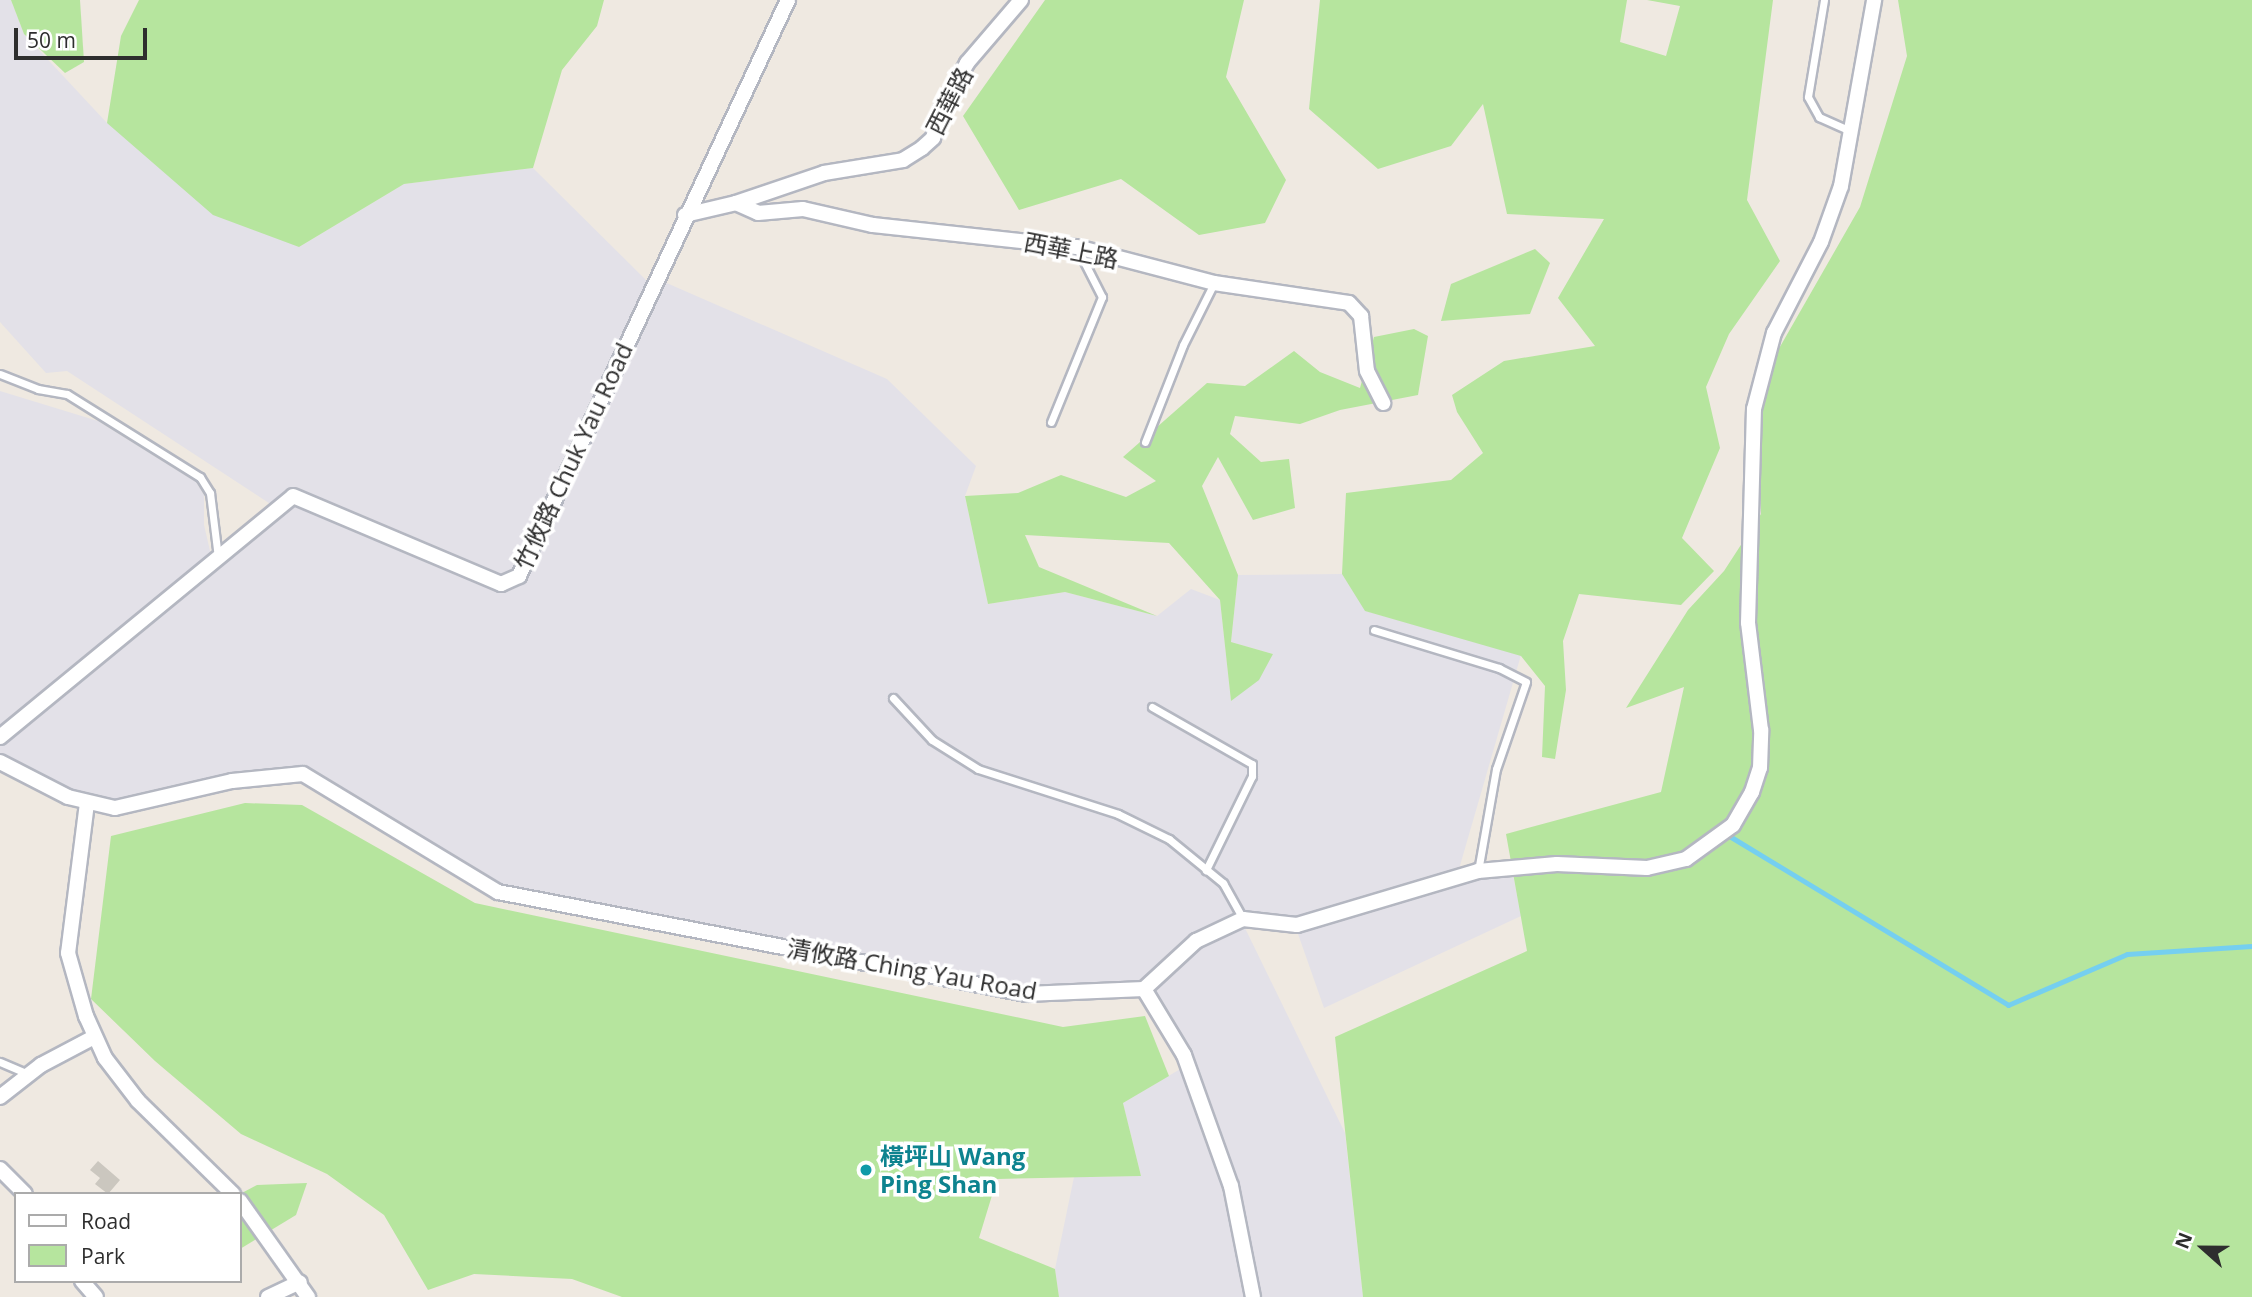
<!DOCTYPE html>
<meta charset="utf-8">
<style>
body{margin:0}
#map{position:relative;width:2252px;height:1297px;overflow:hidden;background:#efe9e1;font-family:"Open Sans","Noto Sans TC",sans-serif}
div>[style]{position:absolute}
.industrial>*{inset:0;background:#e3e1e8}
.green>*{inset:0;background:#b6e59e}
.stream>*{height:5px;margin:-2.5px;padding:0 2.5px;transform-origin:2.5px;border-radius:2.5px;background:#75cff0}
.building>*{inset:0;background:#cbc7bf}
.roads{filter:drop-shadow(2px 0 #b4b7c1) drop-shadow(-2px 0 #b4b7c1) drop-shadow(0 2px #b4b7c1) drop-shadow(0 -2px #b4b7c1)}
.lane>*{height:7px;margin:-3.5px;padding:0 3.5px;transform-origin:3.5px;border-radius:3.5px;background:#fff}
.street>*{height:14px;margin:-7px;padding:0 7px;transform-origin:7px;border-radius:7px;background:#fff}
.dots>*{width:19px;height:19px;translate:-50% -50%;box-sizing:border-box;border:4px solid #fff;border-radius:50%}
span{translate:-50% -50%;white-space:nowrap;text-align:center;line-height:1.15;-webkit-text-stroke:7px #fff;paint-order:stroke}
.street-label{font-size:24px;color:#2e2e2e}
.culture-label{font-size:24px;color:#0d838f;font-weight:700}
.left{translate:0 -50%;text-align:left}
.legend{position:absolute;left:14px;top:1192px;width:228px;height:91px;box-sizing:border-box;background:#fff;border:2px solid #ababab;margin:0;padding:9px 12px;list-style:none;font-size:21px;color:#2e2e2e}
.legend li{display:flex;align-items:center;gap:14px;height:35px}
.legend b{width:35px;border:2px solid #ababab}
.north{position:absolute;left:2168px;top:1213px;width:70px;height:70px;-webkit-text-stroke:5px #fff;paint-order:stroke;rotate:291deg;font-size:19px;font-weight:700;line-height:28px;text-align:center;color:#2e2e2e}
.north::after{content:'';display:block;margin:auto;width:24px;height:32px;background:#2e2e2e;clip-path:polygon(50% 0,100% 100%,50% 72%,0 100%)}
.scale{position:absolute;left:14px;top:28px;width:133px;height:32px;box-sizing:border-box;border:4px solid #2e2e2e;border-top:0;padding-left:9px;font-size:21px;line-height:24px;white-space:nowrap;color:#2e2e2e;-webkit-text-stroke:5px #fff;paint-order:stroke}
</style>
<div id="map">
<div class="industrial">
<i style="clip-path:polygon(0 0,11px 0,24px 34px,107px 123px,299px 247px,404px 184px,533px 168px,647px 281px,513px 572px,501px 578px,292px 488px,272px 505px,67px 371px,46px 373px,0 322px)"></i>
<i style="clip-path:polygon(662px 281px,887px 379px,976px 466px,965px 496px,988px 604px,1065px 592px,1157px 616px,1191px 589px,1220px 600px,1231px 701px,1273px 654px,1231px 642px,1238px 575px,1342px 574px,1366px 611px,1521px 655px,1459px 869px,1296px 918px,1242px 912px,1141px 982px,1027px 987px,501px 885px,304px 767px,231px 774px,115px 801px,71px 791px,0 755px,0 745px,294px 503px,500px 591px,514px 589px,524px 581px)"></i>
<i style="clip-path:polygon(0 391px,98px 421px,196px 482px,204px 495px,204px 525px,211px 555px,0 728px)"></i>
<i style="clip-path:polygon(1513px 874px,1521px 916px,1324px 1008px,1297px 931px,1479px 877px)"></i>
<i style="clip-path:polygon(1244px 926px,1345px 1133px,1363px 1297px,1260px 1297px,1237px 1184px,1152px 990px,1200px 947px)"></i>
<i style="clip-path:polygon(1182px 1068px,1224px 1188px,1246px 1297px,1059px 1297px,1055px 1269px,1074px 1177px,1141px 1176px,1123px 1103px)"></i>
</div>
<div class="green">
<i style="clip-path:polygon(11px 0,80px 0,84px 62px,65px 73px,24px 34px)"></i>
<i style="clip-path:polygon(139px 0,604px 0,597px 26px,562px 70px,533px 168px,404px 184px,299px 247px,213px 215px,107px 123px,121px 36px)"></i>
<i style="clip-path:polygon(1045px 0,1244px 0,1226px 77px,1286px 180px,1265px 223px,1199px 235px,1121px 179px,1019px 210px,963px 116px)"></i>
<i style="clip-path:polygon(1320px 0,1627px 0,1620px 42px,1666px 56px,1680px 6px,1647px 0,1773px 0,1747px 200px,1780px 261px,1729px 334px,1706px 387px,1720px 448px,1682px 538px,1714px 571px,1681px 605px,1579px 594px,1563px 641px,1566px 690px,1555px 759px,1542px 757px,1545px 686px,1521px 656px,1365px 611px,1342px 574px,1346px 493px,1451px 480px,1483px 453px,1457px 412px,1452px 395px,1504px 361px,1595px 346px,1558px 298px,1604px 219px,1507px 214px,1483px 104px,1451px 146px,1378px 169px,1309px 109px)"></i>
<i style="clip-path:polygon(1898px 0,2252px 0,2252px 1297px,1363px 1297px,1335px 1037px,1527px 951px,1506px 834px,1661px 792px,1684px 687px,1626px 708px,1688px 610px,1724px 571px,1761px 514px,1757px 387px,1860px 207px,1907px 56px)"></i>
<i style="clip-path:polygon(1535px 249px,1550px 263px,1530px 314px,1441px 321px,1451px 284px)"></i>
<i style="clip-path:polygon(1414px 329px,1428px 336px,1418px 395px,1340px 410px,1300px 424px,1235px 416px,1230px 434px,1261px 462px,1289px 459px,1295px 508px,1253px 520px,1218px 457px,1202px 486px,1238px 575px,1231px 642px,1273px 654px,1259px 680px,1231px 701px,1220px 600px,1169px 543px,1025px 535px,1039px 567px,1157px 616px,1065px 592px,988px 604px,965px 496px,1018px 493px,1061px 475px,1126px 497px,1156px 481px,1123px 457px,1207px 383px,1245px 386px,1294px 351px,1320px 372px,1360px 388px,1374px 337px)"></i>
<i style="clip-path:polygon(245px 803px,302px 805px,475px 903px,1063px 1027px,1145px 1016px,1169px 1076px,1123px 1103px,1141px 1176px,997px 1179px,979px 1238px,1055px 1269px,1059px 1297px,622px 1297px,572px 1279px,474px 1274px,428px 1290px,384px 1215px,327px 1174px,241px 1134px,155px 1061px,91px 999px,111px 836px)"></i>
<i style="clip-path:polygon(307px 1183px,296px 1215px,240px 1249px,240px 1194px,257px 1185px)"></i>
</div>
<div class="stream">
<i style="left:1726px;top:834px;width:330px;rotate:31.2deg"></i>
<i style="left:2008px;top:1005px;width:129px;rotate:-23.2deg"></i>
<i style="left:2127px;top:954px;width:125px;rotate:-3.7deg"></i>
</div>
<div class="building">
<i style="clip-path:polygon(98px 1161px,120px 1180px,108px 1194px,95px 1184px,100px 1178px,90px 1170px)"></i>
</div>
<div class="roads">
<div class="lane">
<i style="left:1824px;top:0;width:98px;rotate:99.4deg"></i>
<i style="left:1808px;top:97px;width:23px;rotate:61deg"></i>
<i style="left:1819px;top:117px;width:35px;rotate:24deg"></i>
<i style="left:0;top:374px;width:41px;rotate:21.5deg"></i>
<i style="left:38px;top:389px;width:29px;rotate:10deg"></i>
<i style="left:67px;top:394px;width:157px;rotate:32deg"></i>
<i style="left:200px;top:477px;width:19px;rotate:58deg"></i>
<i style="left:210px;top:493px;width:64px;rotate:82.9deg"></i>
<i style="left:1051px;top:422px;width:135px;rotate:-67.8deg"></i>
<i style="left:1102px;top:297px;width:55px;rotate:-117deg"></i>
<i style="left:1145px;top:442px;width:104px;rotate:-68.6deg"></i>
<i style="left:1183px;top:345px;width:69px;rotate:-63.4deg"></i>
<i style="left:1374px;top:630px;width:131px;rotate:16.9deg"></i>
<i style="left:1499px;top:668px;width:30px;rotate:27deg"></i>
<i style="left:1526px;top:682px;width:92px;rotate:109deg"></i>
<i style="left:1496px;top:769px;width:104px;rotate:100deg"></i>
<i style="left:893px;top:698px;width:57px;rotate:47.1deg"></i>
<i style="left:932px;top:740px;width:54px;rotate:32.2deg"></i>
<i style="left:978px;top:769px;width:147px;rotate:17.8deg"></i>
<i style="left:1118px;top:814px;width:57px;rotate:26.1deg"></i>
<i style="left:1169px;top:839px;width:70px;rotate:39.2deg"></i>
<i style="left:1223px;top:883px;width:41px;rotate:60.9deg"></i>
<i style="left:1152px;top:707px;width:115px;rotate:29.7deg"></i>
<i style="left:1252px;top:764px;width:12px;rotate:90deg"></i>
<i style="left:1252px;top:776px;width:105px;rotate:116.1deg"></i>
<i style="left:0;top:1062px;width:30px;rotate:23deg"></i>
</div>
<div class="street">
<i style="left:736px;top:203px;width:93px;rotate:-18.8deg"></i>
<i style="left:824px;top:173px;width:80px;rotate:-9.3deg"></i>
<i style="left:903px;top:160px;width:22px;rotate:-32deg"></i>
<i style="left:922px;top:148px;width:15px;rotate:-42deg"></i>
<i style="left:933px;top:138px;width:29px;rotate:-74deg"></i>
<i style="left:941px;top:110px;width:54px;rotate:-61deg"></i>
<i style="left:967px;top:63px;width:83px;rotate:-49.4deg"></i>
<i style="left:685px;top:215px;width:52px;rotate:-13.2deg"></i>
<i style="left:736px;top:203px;width:24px;rotate:24deg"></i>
<i style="left:758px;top:213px;width:45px;rotate:-5.1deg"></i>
<i style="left:803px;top:209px;width:72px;rotate:12.9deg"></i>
<i style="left:873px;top:225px;width:205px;rotate:6.2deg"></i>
<i style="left:1077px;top:247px;width:142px;rotate:14.7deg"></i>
<i style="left:1214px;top:283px;width:136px;rotate:8.4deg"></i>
<i style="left:1349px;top:303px;width:18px;rotate:47deg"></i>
<i style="left:1361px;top:316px;width:55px;rotate:83.8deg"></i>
<i style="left:1367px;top:371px;width:36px;rotate:63deg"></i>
<i style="left:0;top:737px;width:379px;rotate:-39.4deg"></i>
<i style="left:293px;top:496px;width:226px;rotate:22.9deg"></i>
<i style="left:501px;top:584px;width:20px;rotate:-24deg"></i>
<i style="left:519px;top:576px;width:636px;rotate:-64.97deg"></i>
<i style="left:0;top:762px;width:76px;rotate:27.2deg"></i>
<i style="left:68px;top:797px;width:48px;rotate:13.2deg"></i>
<i style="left:115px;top:808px;width:120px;rotate:-13deg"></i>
<i style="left:232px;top:781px;width:71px;rotate:-5.6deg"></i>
<i style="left:303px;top:774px;width:228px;rotate:31.2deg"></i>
<i style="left:498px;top:892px;width:538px;rotate:10.93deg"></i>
<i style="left:1026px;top:994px;width:118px;rotate:-2.4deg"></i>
<i style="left:1144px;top:989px;width:71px;rotate:-42.7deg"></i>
<i style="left:1196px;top:941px;width:52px;rotate:-25.1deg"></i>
<i style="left:1243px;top:919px;width:54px;rotate:6.3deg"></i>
<i style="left:1297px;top:925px;width:189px;rotate:-16.6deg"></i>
<i style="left:1478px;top:871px;width:79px;rotate:-5.1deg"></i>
<i style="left:1557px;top:864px;width:90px;rotate:2.5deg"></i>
<i style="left:1647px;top:868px;width:40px;rotate:-13deg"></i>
<i style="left:1686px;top:859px;width:58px;rotate:-35.9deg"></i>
<i style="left:1733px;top:825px;width:38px;rotate:-60deg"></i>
<i style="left:1752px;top:792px;width:25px;rotate:-72deg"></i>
<i style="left:1760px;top:768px;width:38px;rotate:-88deg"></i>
<i style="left:1761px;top:730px;width:108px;rotate:-96.9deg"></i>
<i style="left:1748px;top:623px;width:214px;rotate:-88.4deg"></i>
<i style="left:1754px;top:409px;width:79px;rotate:-75.3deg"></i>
<i style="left:1774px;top:333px;width:102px;rotate:-62.7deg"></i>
<i style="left:1821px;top:242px;width:59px;rotate:-70.3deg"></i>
<i style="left:1841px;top:186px;width:189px;rotate:-79.9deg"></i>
<i style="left:87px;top:803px;width:151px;rotate:97.2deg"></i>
<i style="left:68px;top:953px;width:66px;rotate:74.1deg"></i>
<i style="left:86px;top:1016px;width:46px;rotate:65.7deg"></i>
<i style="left:105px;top:1058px;width:54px;rotate:52.5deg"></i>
<i style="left:138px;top:1101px;width:133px;rotate:44.4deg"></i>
<i style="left:1144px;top:989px;width:77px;rotate:58.8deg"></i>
<i style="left:1184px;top:1055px;width:139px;rotate:70.3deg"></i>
<i style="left:1231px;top:1186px;width:113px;rotate:78.8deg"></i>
<i style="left:0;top:1097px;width:52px;rotate:-38deg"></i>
<i style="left:41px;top:1065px;width:60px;rotate:-27.8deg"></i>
<i style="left:0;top:1169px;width:35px;rotate:45deg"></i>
<i style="left:240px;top:1201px;width:118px;rotate:54.7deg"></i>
<i style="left:82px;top:1281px;width:21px;rotate:49deg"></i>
<i style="left:268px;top:1297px;width:35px;rotate:-25deg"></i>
</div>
</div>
<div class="dots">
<i style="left:866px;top:1170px;background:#0f9aa8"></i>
</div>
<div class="street-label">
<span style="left:949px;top:101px;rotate:-63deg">西華路</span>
<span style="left:1071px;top:250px;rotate:11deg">西華上路</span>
<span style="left:573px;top:456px;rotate:-65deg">竹攸路 Chuk Yau Road</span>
<span style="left:912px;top:969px;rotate:10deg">清攸路 Ching Yau Road</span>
</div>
<div class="culture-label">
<span class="left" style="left:880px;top:1170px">橫坪山 Wang<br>Ping Shan</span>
</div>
<ul class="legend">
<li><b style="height:9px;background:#fff"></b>Road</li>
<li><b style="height:19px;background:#b6e59e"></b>Park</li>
</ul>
<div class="north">N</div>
<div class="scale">50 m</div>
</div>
